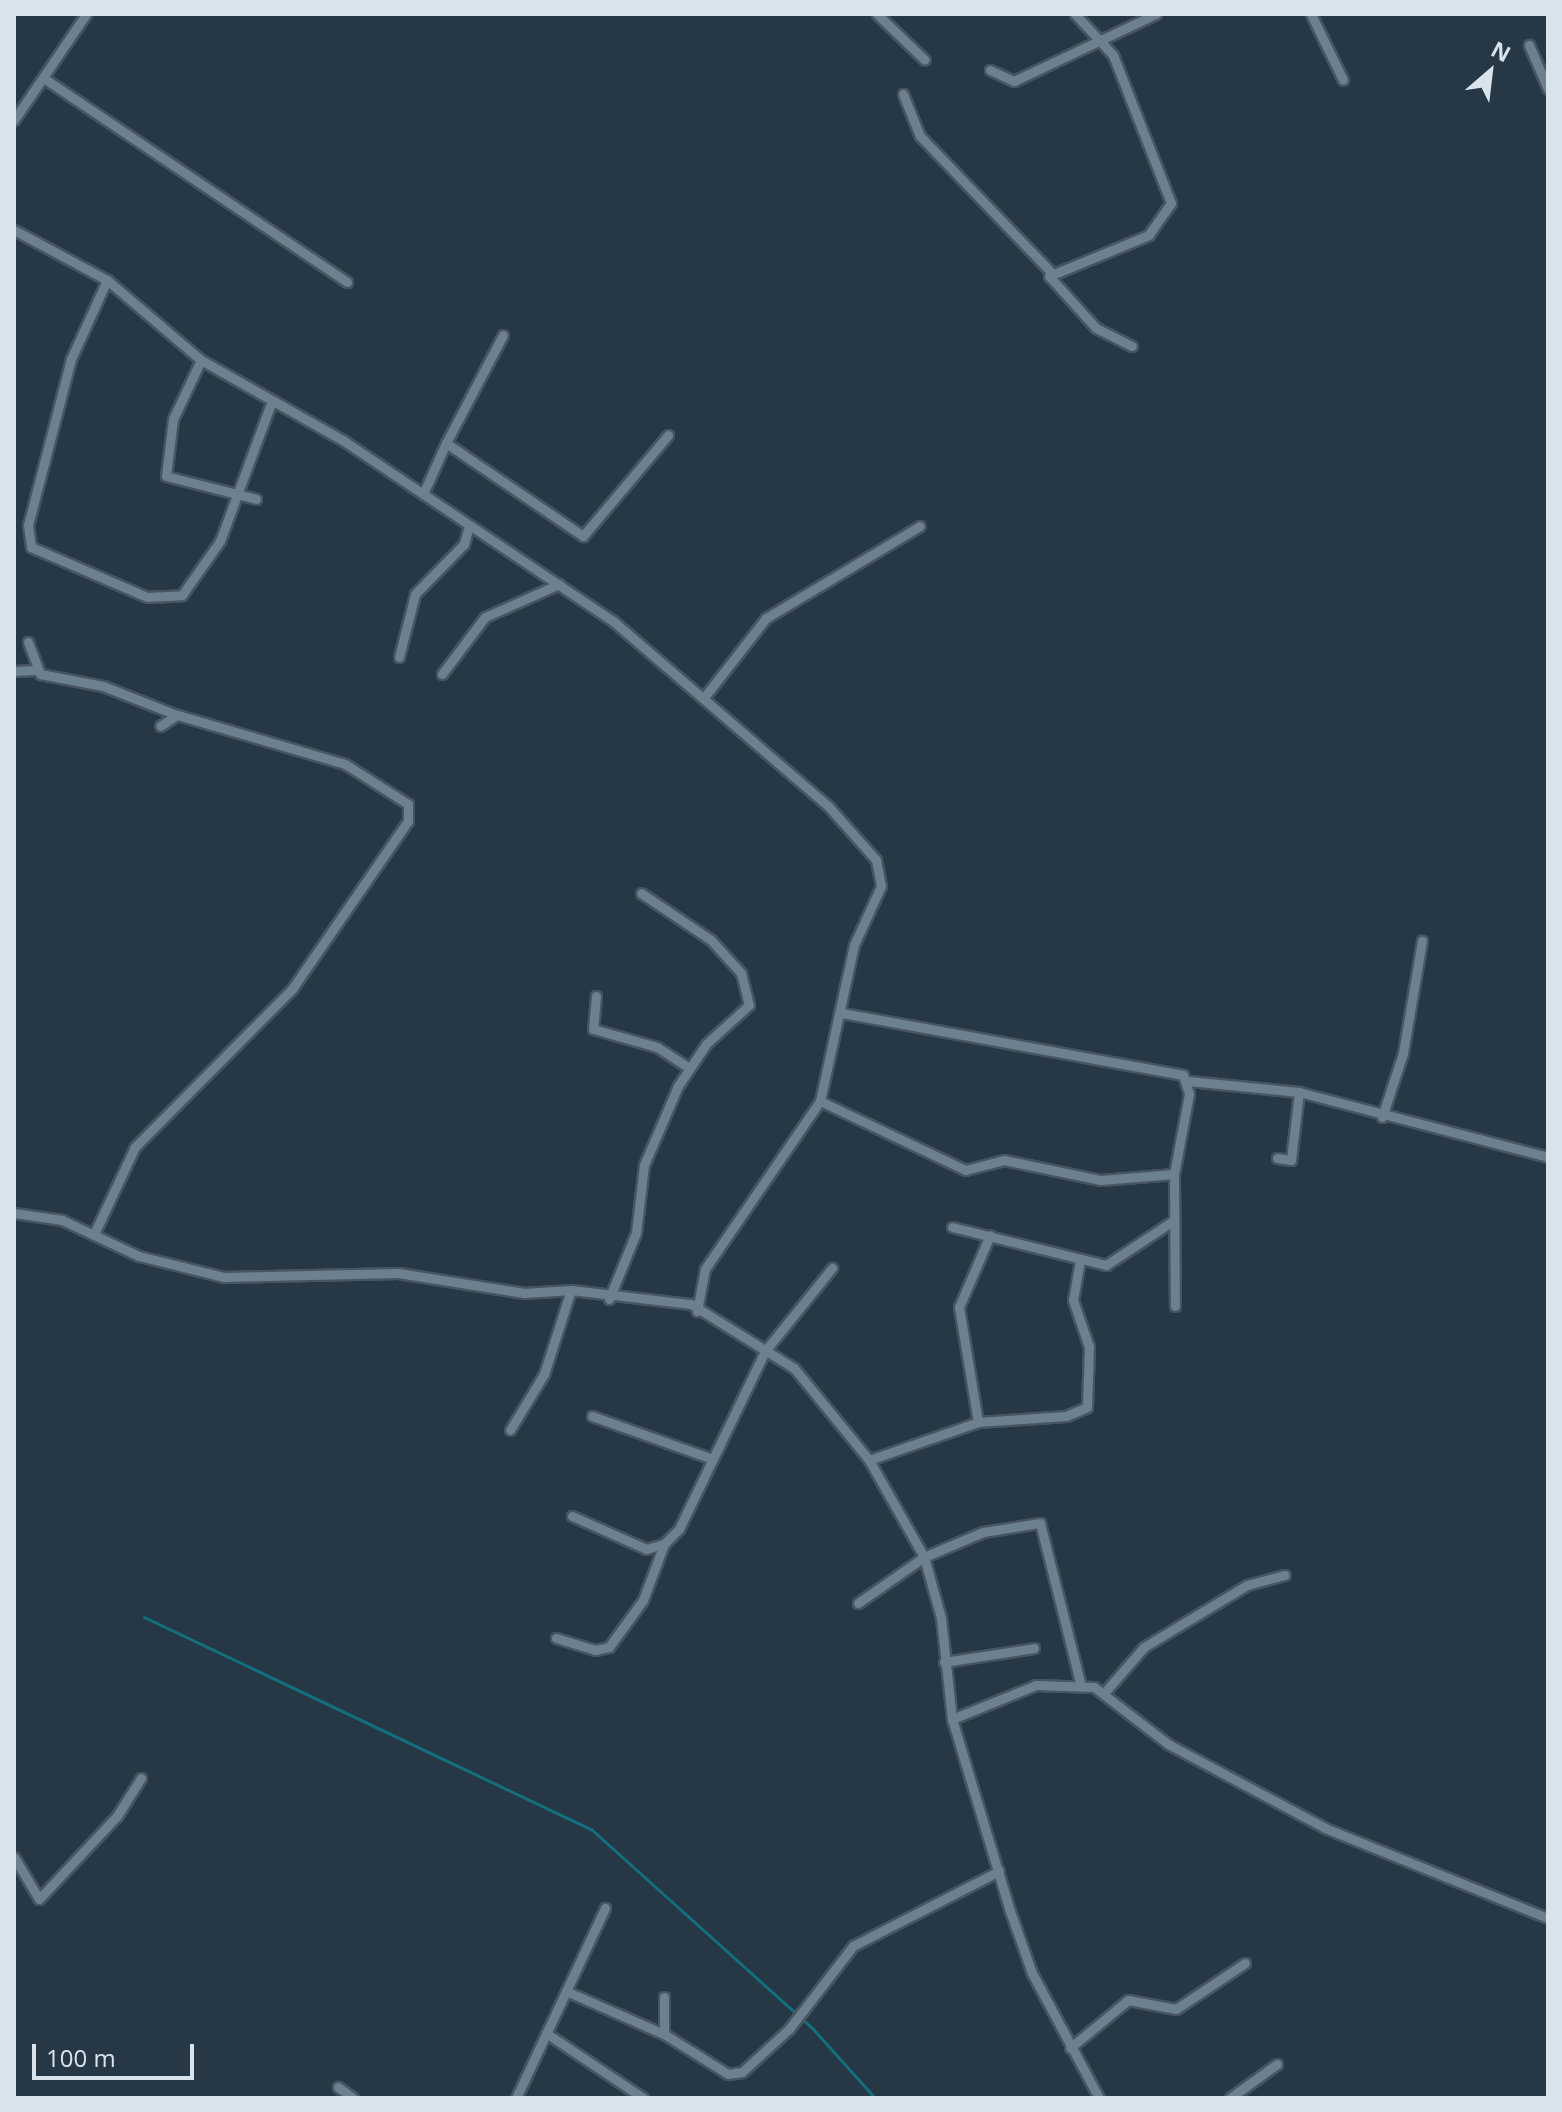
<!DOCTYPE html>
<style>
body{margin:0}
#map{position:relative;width:1562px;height:2112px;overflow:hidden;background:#263745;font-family:"Open Sans",sans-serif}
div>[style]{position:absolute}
.stream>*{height:3px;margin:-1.5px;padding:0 1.5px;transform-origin:1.5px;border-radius:1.5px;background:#146f7c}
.roads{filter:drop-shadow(2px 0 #475561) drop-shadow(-2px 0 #475561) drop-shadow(0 2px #475561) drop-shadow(0 -2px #475561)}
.minor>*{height:9px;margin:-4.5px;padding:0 4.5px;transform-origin:4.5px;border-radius:4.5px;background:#6d8090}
span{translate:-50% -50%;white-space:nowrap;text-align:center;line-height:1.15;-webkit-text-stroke:8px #263745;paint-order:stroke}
.frame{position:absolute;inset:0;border:16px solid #d8e3ec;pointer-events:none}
.north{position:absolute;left:1450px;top:32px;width:80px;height:80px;-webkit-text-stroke:6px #263745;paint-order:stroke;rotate:28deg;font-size:22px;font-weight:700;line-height:32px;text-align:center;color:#d8e3ec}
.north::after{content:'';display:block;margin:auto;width:28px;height:36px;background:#d8e3ec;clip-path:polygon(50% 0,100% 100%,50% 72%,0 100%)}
.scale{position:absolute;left:32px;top:2044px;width:162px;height:36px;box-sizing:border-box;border:4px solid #d8e3ec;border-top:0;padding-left:10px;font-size:24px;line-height:28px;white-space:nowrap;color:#d8e3ec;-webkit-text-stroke:6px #263745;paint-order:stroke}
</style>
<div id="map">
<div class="stream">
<i style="left:144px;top:1617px;width:495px;rotate:25.4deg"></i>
<i style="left:591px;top:1829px;width:300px;rotate:42deg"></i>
<i style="left:814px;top:2030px;width:91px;rotate:48.1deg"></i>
</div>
<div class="roads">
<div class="minor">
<i style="left:877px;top:14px;width:66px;rotate:43.8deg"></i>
<i style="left:1075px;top:14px;width:56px;rotate:47.2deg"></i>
<i style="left:1113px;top:55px;width:159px;rotate:68.6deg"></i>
<i style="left:1171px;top:203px;width:39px;rotate:125deg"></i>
<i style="left:1149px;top:235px;width:108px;rotate:157.7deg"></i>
<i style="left:1049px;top:276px;width:70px;rotate:47.9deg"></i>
<i style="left:1096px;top:328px;width:40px;rotate:26.6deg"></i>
<i style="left:1311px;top:14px;width:73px;rotate:64.1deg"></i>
<i style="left:1529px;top:45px;width:48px;rotate:66.6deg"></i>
<i style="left:990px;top:70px;width:26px;rotate:25deg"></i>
<i style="left:1014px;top:81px;width:157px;rotate:-25.3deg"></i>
<i style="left:45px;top:79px;width:364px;rotate:33.9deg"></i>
<i style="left:903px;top:94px;width:45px;rotate:68deg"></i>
<i style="left:920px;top:136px;width:189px;rotate:46.1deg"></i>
<i style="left:14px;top:120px;width:128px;rotate:-55.8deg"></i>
<i style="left:14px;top:230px;width:106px;rotate:28.3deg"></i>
<i style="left:107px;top:280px;width:123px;rotate:40.4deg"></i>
<i style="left:201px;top:360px;width:164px;rotate:29.5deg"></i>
<i style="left:344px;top:441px;width:324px;rotate:33.8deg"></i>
<i style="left:613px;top:621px;width:285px;rotate:40.7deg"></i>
<i style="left:829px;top:807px;width:71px;rotate:48.4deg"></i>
<i style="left:876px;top:860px;width:26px;rotate:79deg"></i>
<i style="left:881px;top:886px;width:65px;rotate:114.6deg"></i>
<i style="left:854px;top:945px;width:160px;rotate:102.3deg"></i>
<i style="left:820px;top:1101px;width:204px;rotate:124.4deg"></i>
<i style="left:705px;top:1269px;width:43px;rotate:100.8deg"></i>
<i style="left:107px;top:280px;width:87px;rotate:114.5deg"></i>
<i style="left:71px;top:359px;width:171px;rotate:104.5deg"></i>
<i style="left:28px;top:525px;width:22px;rotate:82deg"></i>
<i style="left:31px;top:547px;width:126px;rotate:23.3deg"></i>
<i style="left:147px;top:597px;width:35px;rotate:-3deg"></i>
<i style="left:182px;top:595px;width:66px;rotate:-54.9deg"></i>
<i style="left:220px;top:541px;width:144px;rotate:-69.7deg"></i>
<i style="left:201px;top:360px;width:65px;rotate:115.4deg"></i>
<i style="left:173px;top:419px;width:57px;rotate:97deg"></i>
<i style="left:166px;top:476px;width:93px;rotate:14.3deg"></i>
<i style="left:446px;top:443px;width:122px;rotate:-62.2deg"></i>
<i style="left:423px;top:494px;width:56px;rotate:-65.7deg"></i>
<i style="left:446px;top:443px;width:166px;rotate:34.2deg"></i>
<i style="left:583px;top:536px;width:132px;rotate:-49.9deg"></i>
<i style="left:28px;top:642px;width:34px;rotate:69deg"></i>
<i style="left:40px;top:674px;width:64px;rotate:10.8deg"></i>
<i style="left:103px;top:686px;width:79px;rotate:21.4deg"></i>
<i style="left:399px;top:657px;width:65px;rotate:-75.7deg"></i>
<i style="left:415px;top:594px;width:70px;rotate:-45.6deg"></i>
<i style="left:464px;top:544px;width:16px;rotate:-75deg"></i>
<i style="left:14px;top:671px;width:21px;rotate:-3deg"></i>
<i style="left:442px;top:674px;width:71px;rotate:-53deg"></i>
<i style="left:485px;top:617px;width:81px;rotate:-24deg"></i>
<i style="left:706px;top:695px;width:98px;rotate:-52.1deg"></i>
<i style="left:766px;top:618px;width:179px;rotate:-30.9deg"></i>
<i style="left:596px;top:996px;width:33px;rotate:95deg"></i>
<i style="left:593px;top:1029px;width:66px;rotate:15.7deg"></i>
<i style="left:657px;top:1047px;width:37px;rotate:33deg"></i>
<i style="left:842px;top:1013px;width:347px;rotate:10.3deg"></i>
<i style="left:1183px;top:1075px;width:20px;rotate:72deg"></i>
<i style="left:1189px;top:1094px;width:81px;rotate:100.6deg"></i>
<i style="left:1174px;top:1174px;width:132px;rotate:89.6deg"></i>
<i style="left:1189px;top:1081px;width:111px;rotate:5.7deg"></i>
<i style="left:1299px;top:1092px;width:257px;rotate:14.6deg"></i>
<i style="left:820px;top:1101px;width:161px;rotate:25.4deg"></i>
<i style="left:965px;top:1170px;width:40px;rotate:-14.4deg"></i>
<i style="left:1004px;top:1160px;width:99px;rotate:11.7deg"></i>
<i style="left:1101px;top:1180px;width:73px;rotate:-4.7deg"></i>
<i style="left:1382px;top:1117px;width:67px;rotate:-71.8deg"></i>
<i style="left:1403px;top:1053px;width:114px;rotate:-80.4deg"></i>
<i style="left:1277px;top:1158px;width:14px;rotate:8deg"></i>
<i style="left:1291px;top:1160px;width:68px;rotate:-83.3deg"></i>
<i style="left:14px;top:1213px;width:49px;rotate:8.3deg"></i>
<i style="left:62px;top:1220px;width:85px;rotate:25.1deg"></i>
<i style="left:139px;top:1256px;width:88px;rotate:13.9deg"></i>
<i style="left:224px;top:1277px;width:174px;rotate:-1.3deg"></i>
<i style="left:398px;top:1273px;width:128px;rotate:9deg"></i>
<i style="left:524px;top:1293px;width:47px;rotate:-3.7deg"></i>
<i style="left:571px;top:1290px;width:121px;rotate:6.7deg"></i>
<i style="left:691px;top:1304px;width:121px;rotate:31.9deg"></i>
<i style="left:794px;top:1368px;width:119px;rotate:50.8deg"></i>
<i style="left:869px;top:1460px;width:112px;rotate:60.4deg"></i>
<i style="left:924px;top:1557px;width:63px;rotate:74.4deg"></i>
<i style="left:941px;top:1618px;width:102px;rotate:83.8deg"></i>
<i style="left:952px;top:1719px;width:201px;rotate:73.2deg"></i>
<i style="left:1010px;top:1911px;width:66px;rotate:70.5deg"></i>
<i style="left:1032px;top:1973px;width:142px;rotate:61.8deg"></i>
<i style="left:952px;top:1227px;width:159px;rotate:13.9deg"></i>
<i style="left:1106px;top:1265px;width:80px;rotate:-33.3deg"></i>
<i style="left:94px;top:1234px;width:96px;rotate:-64.8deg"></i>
<i style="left:135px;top:1147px;width:223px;rotate:-45.2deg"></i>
<i style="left:292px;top:989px;width:204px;rotate:-55.4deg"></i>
<i style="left:408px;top:821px;width:17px;rotate:-90deg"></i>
<i style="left:408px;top:804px;width:75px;rotate:-147.6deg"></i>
<i style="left:345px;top:764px;width:175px;rotate:-163.7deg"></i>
<i style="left:177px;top:715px;width:20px;rotate:147deg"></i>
<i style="left:609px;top:1299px;width:71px;rotate:-67.8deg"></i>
<i style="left:636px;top:1233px;width:68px;rotate:-83.3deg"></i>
<i style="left:644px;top:1165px;width:86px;rotate:-66.7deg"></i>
<i style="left:678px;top:1086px;width:50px;rotate:-56.3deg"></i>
<i style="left:706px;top:1044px;width:58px;rotate:-42.2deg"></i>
<i style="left:749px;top:1005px;width:33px;rotate:-104deg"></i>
<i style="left:741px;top:973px;width:45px;rotate:-132.3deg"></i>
<i style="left:711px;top:940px;width:84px;rotate:-146.1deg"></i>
<i style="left:592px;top:1416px;width:128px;rotate:19.6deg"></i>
<i style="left:978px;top:1422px;width:117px;rotate:-99.4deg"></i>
<i style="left:959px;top:1307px;width:78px;rotate:-66.7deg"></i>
<i style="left:510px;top:1430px;width:66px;rotate:-58.7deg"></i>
<i style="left:544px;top:1374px;width:88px;rotate:-72.2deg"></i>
<i style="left:869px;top:1460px;width:115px;rotate:-19.2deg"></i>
<i style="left:978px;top:1422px;width:88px;rotate:-3.9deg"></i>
<i style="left:1066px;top:1416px;width:23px;rotate:-23deg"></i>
<i style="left:1087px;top:1407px;width:60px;rotate:-88.1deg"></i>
<i style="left:1089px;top:1347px;width:50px;rotate:-108.8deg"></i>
<i style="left:1073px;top:1300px;width:39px;rotate:-80deg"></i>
<i style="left:572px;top:1516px;width:81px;rotate:24deg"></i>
<i style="left:646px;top:1549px;width:19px;rotate:-16deg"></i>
<i style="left:664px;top:1544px;width:21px;rotate:-45deg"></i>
<i style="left:679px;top:1529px;width:198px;rotate:-64.2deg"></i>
<i style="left:765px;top:1351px;width:107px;rotate:-51.1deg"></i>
<i style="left:858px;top:1603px;width:80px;rotate:-34.9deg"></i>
<i style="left:924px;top:1557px;width:64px;rotate:-23deg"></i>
<i style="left:983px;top:1532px;width:58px;rotate:-9deg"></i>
<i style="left:1040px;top:1523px;width:168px;rotate:75.9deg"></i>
<i style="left:556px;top:1638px;width:41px;rotate:17.1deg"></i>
<i style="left:595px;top:1650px;width:14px;rotate:-12deg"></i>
<i style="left:609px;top:1647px;width:58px;rotate:-54.1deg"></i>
<i style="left:643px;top:1600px;width:60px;rotate:-69.4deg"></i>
<i style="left:944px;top:1662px;width:91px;rotate:-8.8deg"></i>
<i style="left:1104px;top:1693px;width:61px;rotate:-49deg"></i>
<i style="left:1144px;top:1647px;width:120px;rotate:-31deg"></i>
<i style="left:1247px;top:1585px;width:39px;rotate:-15deg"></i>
<i style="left:952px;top:1719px;width:91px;rotate:-22deg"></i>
<i style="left:1036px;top:1685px;width:58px;rotate:2deg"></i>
<i style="left:1094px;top:1687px;width:93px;rotate:37.6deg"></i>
<i style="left:1168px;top:1744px;width:178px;rotate:28.1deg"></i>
<i style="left:1325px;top:1828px;width:240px;rotate:22deg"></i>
<i style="left:14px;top:1857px;width:49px;rotate:59.2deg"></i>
<i style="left:39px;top:1899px;width:114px;rotate:-46.8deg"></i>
<i style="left:117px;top:1816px;width:45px;rotate:-57.7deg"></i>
<i style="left:566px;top:1991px;width:107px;rotate:23.7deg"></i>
<i style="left:664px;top:1997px;width:37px;rotate:90deg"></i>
<i style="left:664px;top:2034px;width:75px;rotate:32deg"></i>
<i style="left:728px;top:2074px;width:14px;rotate:-8deg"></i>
<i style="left:742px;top:2072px;width:64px;rotate:-42.5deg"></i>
<i style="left:789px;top:2029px;width:105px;rotate:-52.4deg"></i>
<i style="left:853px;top:1946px;width:164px;rotate:-27.2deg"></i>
<i style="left:546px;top:2033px;width:117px;rotate:33.8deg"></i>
<i style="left:1070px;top:2048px;width:75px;rotate:-39.6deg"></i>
<i style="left:1128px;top:2000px;width:49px;rotate:10.6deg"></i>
<i style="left:1176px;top:2009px;width:83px;rotate:-33.7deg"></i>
<i style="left:338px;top:2087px;width:19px;rotate:36deg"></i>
<i style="left:516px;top:2098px;width:210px;rotate:-64.9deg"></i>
<i style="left:1230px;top:2098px;width:58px;rotate:-35.9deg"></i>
</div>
</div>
<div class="frame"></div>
<div class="north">N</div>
<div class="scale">100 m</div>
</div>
